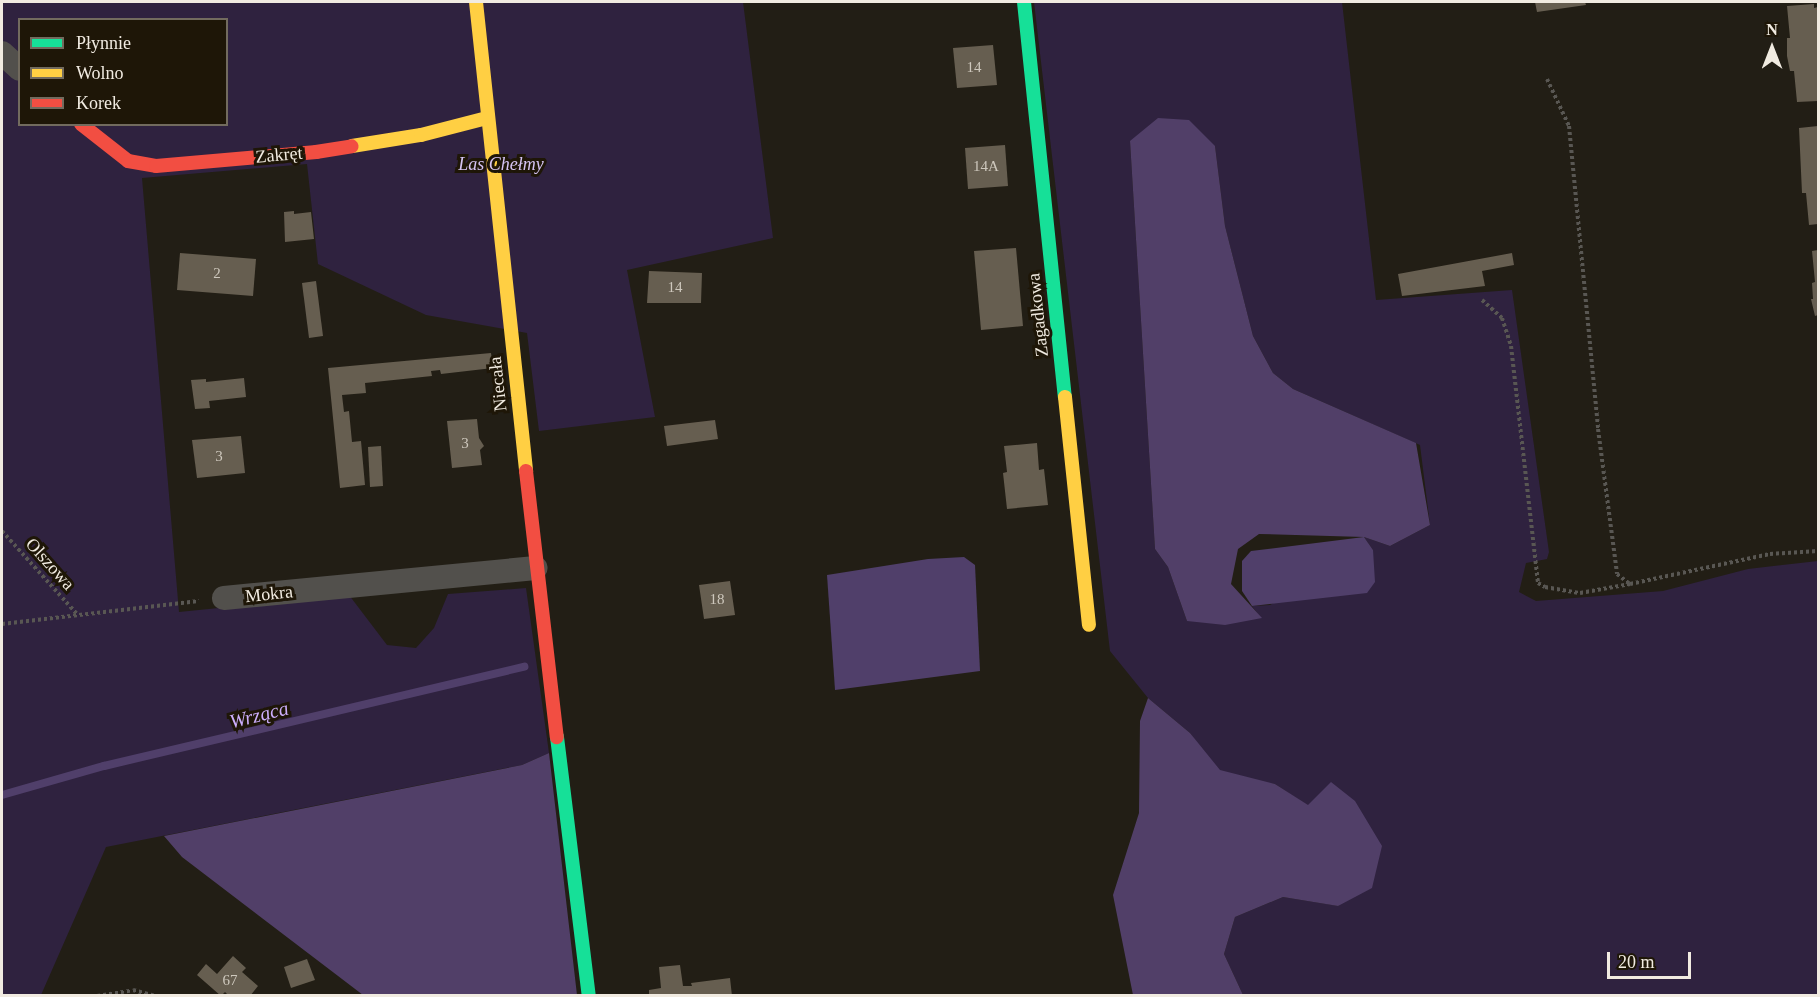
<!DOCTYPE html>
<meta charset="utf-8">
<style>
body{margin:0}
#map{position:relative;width:1820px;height:997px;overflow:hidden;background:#221e15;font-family:"Times New Roman",serif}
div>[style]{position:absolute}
.green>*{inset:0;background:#2f223f}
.forest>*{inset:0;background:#513f68}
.water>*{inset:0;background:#503f6a}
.stream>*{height:8px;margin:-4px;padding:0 4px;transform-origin:4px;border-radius:4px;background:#503f6a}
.building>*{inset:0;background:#665e50}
.path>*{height:4px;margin-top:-2px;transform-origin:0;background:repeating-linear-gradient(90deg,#595753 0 3px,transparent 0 6px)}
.street>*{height:24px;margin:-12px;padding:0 12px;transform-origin:12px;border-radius:12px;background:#52504c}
.fast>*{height:14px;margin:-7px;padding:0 7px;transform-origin:7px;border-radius:7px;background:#16e098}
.slow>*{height:14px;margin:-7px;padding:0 7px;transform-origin:7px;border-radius:7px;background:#ffcf43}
.jam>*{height:14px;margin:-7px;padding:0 7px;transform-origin:7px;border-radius:7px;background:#f24e42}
span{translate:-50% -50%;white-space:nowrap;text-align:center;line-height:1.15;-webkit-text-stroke:6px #1e1607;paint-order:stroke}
.number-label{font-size:15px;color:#cec8bd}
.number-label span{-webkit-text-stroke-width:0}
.street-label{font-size:18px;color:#f1ebe1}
.park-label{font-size:18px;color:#d5c4f3;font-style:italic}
.water-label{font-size:20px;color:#ccaefc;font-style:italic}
.frame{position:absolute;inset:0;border:3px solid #f1ebe1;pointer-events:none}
.legend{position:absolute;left:18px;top:18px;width:210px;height:108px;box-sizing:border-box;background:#1e1607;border:2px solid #726b5e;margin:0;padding:8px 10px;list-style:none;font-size:18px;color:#f1ebe1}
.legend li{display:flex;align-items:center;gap:12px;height:30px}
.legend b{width:30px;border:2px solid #726b5e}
.north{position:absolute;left:1742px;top:18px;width:60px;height:60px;-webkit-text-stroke:4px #1e1607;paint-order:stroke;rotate:0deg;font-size:16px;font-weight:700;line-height:24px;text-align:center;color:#f1ebe1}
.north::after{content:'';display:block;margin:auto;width:21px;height:27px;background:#f1ebe1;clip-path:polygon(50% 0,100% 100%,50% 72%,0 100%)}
.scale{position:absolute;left:1607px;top:952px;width:84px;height:27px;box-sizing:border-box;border:3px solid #f1ebe1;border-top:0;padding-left:8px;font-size:18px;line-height:21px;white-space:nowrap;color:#f1ebe1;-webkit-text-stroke:4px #1e1607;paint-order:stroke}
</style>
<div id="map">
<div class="green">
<i style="clip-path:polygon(evenodd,2px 2px,743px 2px,773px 238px,627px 270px,655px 417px,539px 431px,527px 333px,426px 315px,318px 264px,307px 164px,142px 178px,179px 612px,349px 595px,387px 645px,416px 648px,434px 628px,448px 594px,526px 588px,549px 753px,522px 765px,106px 847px,41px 995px,2px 996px,2px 2px,20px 20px,226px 20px,226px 124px,20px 124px,20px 20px)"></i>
<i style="clip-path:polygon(evenodd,1034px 2px,1342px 2px,1376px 300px,1512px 290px,1549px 552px,1547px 559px,1526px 563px,1519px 592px,1536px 601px,1663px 591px,1748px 569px,1818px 561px,1818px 995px,1243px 995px,1224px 954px,1235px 917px,1283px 897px,1339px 906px,1308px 806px,1275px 784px,1219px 776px,1190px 733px,1148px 698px,1110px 651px,1034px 2px,1130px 141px,1215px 146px,1225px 226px,1253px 336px,1273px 373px,1293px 389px,1420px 445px,1430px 525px,1390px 546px,1364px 537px,1373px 550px,1270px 605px,1252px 606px,1261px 618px,1187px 621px,1168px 567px,1155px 549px,1130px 141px)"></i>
</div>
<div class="forest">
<i style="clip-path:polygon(1158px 118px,1189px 120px,1215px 146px,1225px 226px,1253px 336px,1273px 373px,1293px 389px,1416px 443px,1430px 525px,1390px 546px,1364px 537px,1259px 534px,1238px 549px,1231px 584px,1262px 618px,1225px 625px,1187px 621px,1168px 567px,1155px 549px,1130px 141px)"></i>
<i style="clip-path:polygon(1148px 698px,1190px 733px,1220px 770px,1275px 784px,1308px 805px,1331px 782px,1355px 801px,1382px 846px,1372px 888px,1338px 906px,1283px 897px,1235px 917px,1224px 954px,1243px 995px,1133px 995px,1113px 895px,1139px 813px,1140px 721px)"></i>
<i style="clip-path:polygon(549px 753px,577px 995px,363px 995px,182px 857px,164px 836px,522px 765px)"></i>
</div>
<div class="water">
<i style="clip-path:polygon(1364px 537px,1373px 550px,1375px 582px,1367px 593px,1252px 606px,1242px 591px,1242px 561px,1251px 551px)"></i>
<i style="clip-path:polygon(964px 557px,975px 565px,980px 671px,835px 690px,827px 575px,928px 559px)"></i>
</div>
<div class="stream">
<i style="left:2px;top:795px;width:106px;rotate:-15.9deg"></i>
<i style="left:104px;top:766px;width:432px;rotate:-13.3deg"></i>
</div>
<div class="building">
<i style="clip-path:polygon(1535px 2px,1585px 2px,1586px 5px,1537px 12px)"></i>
<i style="clip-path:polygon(1814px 4px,1814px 8px,1818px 7px,1818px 101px,1797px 102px,1794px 71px,1790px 71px,1787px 56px,1787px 38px,1790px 38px,1787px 6px)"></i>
<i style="clip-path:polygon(993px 45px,997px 85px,957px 88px,953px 48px)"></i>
<i style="clip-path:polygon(1818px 126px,1818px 224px,1809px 225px,1806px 193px,1802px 193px,1799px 128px)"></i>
<i style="clip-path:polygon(1005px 145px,1008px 186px,968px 189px,965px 148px)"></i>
<i style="clip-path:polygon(294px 211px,294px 214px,311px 212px,314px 239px,285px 242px,284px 212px)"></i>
<i style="clip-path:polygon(1016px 248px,1023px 326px,981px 330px,974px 251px)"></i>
<i style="clip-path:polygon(1818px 250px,1818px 315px,1815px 316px,1811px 299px,1813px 299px,1812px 283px,1815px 282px,1812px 251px)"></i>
<i style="clip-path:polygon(180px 253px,256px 259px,253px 296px,177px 290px)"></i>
<i style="clip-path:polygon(1512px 253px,1514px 265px,1482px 271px,1485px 286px,1402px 296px,1398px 274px)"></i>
<i style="clip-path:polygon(649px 271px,702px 273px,701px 303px,647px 303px)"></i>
<i style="clip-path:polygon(316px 281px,323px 336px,309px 338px,302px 283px)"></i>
<i style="clip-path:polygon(491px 353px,493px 368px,441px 374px,440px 370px,431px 371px,432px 376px,365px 383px,366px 393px,342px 395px,344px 412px,349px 411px,352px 442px,361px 441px,365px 485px,340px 488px,328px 368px)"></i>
<i style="clip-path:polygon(244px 378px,246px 397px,209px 401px,210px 408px,195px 409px,191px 380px,206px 379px,206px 382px)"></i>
<i style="clip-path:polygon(477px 419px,479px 438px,484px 446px,480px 450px,482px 465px,452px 468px,447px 421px)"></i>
<i style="clip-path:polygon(715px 420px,718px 439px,667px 446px,664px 426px)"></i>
<i style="clip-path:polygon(241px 436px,245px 473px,197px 478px,192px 440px)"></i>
<i style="clip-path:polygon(1037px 443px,1039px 470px,1044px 469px,1048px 505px,1007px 509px,1003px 473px,1007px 472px,1004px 446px)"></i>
<i style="clip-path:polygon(381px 446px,383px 486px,370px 487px,368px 447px)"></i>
<i style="clip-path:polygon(730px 581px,735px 615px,704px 619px,699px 585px)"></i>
<i style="clip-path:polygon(233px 956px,246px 968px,242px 972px,258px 986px,250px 996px,229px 996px,225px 992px,221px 996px,197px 975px,206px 964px,217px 974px)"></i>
<i style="clip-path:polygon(307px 959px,315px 980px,291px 988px,284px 967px)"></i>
<i style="clip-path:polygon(680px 965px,683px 986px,692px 986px,691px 983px,730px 978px,732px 996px,649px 996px,649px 990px,661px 988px,659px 967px)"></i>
</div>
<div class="path">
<i style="left:1547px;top:79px;width:52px;rotate:64.9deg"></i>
<i style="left:1569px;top:126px;width:304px;rotate:84.5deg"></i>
<i style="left:1598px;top:429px;width:146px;rotate:82.5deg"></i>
<i style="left:1617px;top:574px;width:16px;rotate:38deg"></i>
<i style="left:1630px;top:584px;width:143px;rotate:-12.1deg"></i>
<i style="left:1770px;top:554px;width:48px;rotate:-3.6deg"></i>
<i style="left:1482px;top:300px;width:27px;rotate:42deg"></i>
<i style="left:1502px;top:318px;width:29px;rotate:72deg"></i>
<i style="left:1511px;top:346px;width:239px;rotate:83.5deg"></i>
<i style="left:1538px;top:583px;width:8px;rotate:30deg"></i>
<i style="left:1545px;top:587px;width:36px;rotate:10deg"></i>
<i style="left:1580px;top:593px;width:51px;rotate:-10.2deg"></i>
<i style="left:2px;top:531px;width:113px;rotate:47.9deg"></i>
<i style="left:2px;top:624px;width:198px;rotate:-6.7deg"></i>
<i style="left:97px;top:996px;width:36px;rotate:-9deg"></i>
<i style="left:133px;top:990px;width:24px;rotate:15deg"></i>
</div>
<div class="street">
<i style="left:2px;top:53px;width:24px;rotate:42deg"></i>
<i style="left:224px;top:598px;width:313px;rotate:-5.5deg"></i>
</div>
<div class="fast">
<i style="left:1024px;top:2px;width:397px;rotate:84.1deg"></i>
<i style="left:557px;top:737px;width:261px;rotate:83deg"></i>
</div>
<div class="slow">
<i style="left:476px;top:2px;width:472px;rotate:83.9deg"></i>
<i style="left:352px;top:146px;width:70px;rotate:-9.1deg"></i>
<i style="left:421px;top:135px;width:68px;rotate:-14.4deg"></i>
<i style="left:1065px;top:397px;width:229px;rotate:84deg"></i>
</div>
<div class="jam">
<i style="left:81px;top:124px;width:60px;rotate:38.2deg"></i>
<i style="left:128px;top:161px;width:28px;rotate:10deg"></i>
<i style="left:156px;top:166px;width:161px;rotate:-5deg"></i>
<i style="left:316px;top:152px;width:36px;rotate:-9deg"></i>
<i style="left:526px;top:471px;width:268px;rotate:83.4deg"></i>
</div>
<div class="number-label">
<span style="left:974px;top:68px">14</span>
<span style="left:986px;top:167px">14A</span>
<span style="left:217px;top:274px">2</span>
<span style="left:675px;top:288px">14</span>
<span style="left:465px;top:444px">3</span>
<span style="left:219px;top:457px">3</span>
<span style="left:717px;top:600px">18</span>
<span style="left:230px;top:981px">67</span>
</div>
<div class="street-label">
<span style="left:279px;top:155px;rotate:-5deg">Zakręt</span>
<span style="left:1038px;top:315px;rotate:-96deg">Zagadkowa</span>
<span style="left:498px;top:384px;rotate:-96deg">Niecała</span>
<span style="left:50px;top:564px;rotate:48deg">Olszowa</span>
<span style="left:269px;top:594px;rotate:-6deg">Mokra</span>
</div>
<div class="park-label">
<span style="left:501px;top:164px">Las Chełmy</span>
</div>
<div class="water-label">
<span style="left:259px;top:715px;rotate:-14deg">Wrząca</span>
</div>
<div class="frame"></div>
<ul class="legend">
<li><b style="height:8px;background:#16e098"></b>Płynnie</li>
<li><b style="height:8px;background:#ffcf43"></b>Wolno</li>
<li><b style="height:8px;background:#f24e42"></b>Korek</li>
</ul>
<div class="north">N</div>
<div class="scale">20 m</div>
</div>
